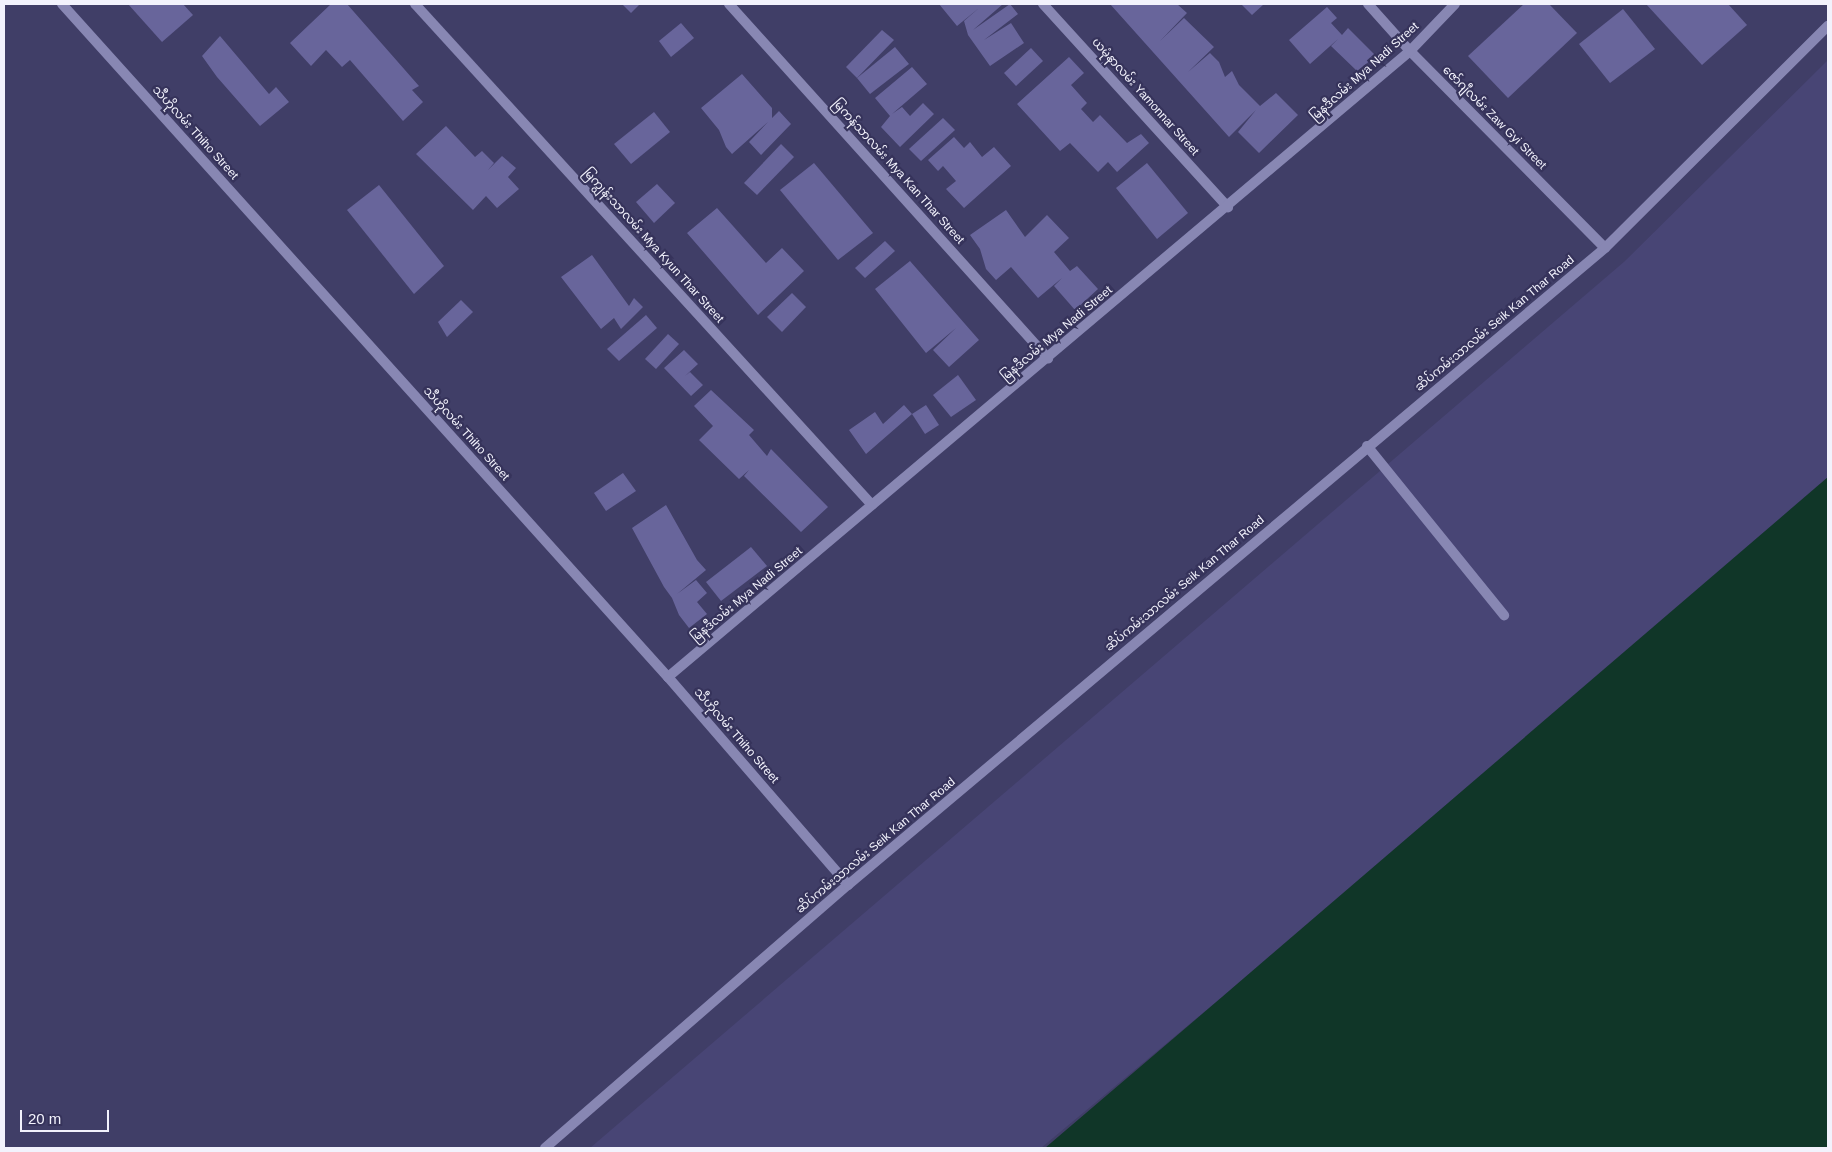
<!DOCTYPE html>
<meta charset="utf-8">
<style>
body{margin:0}
#map{position:relative;width:1832px;height:1152px;overflow:hidden;background:#403e67;font-family:Helvetica,"Noto Sans Myanmar",sans-serif}
div>[style]{position:absolute}
.built>*{inset:0;background:#484575}
.water>*{inset:0;background:#103628}
.building>*{inset:0;background:#68659b}
.service>*{height:10px;margin:-5px;padding:0 5px;transform-origin:5px;border-radius:5px;background:#8887b3}
.minor>*{height:10px;margin:-5px;padding:0 5px;transform-origin:5px;border-radius:5px;background:#8887b3}
.tertiary>*{height:10px;margin:-5px;padding:0 5px;transform-origin:5px;border-radius:5px;background:#8887b3}
span{translate:-50% -50%;white-space:nowrap;text-align:center;line-height:1.15;-webkit-text-stroke:4.5px #36335b;paint-order:stroke}
.street-label{font-size:12px;color:#f2f2fc}
.frame{position:absolute;inset:0;border:5px solid #f2f2fc;pointer-events:none}
.scale{position:absolute;left:20px;top:1110px;width:89px;height:22px;box-sizing:border-box;border:2px solid #f2f2fc;border-top:0;padding-left:6px;font-size:15px;line-height:18px;white-space:nowrap;color:#f2f2fc;-webkit-text-stroke:4px #36335b;paint-order:stroke}
</style>
<div id="map">
<div class="built">
<i style="clip-path:polygon(1828px 60px,1828px 477px,1222px 997px,1041px 1148px,590px 1148px,1625px 261px)"></i>
</div>
<div class="water">
<i style="clip-path:polygon(1828px 477px,1828px 1148px,1045px 1148px,1222px 997px)"></i>
</div>
<div class="building">
<i style="clip-path:polygon(128px 4px,183px 4px,193px 15px,162px 42px)"></i>
<i style="clip-path:polygon(331px 4px,347px 4px,419px 86px,412px 90px,423px 102px,403px 121px,350px 60px,342px 67px,326px 50px,311px 66px,290px 43px)"></i>
<i style="clip-path:polygon(622px 4px,640px 4px,631px 13px)"></i>
<i style="clip-path:polygon(939px 4px,1003px 4px,973px 30px,1010px 4px,1018px 14px,984px 40px,1011px 23px,1024px 43px,990px 66px,968px 35px,964px 21px,979px 8px,957px 26px)"></i>
<i style="clip-path:polygon(1110px 4px,1177px 4px,1187px 13px,1160px 41px,1184px 18px,1214px 47px,1188px 72px,1210px 53px,1219px 62px,1225px 77px,1232px 71px,1239px 85px,1260px 106px,1276px 93px,1298px 115px,1259px 153px,1238px 132px,1256px 110px,1229px 137px)"></i>
<i style="clip-path:polygon(1241px 4px,1264px 4px,1252px 15px)"></i>
<i style="clip-path:polygon(1524px 4px,1549px 4px,1577px 33px,1508px 98px,1468px 56px)"></i>
<i style="clip-path:polygon(1646px 4px,1728px 4px,1747px 25px,1702px 65px)"></i>
<i style="clip-path:polygon(1327px 7px,1337px 18px,1331px 23px,1342px 35px,1348px 28px,1376px 56px,1357px 71px,1331px 46px,1338px 39px,1310px 64px,1289px 40px)"></i>
<i style="clip-path:polygon(1623px 9px,1655px 49px,1610px 83px,1579px 44px)"></i>
<i style="clip-path:polygon(681px 23px,694px 38px,671px 57px,659px 41px)"></i>
<i style="clip-path:polygon(882px 30px,894px 40px,857px 78px,846px 67px)"></i>
<i style="clip-path:polygon(220px 36px,269px 94px,276px 87px,289px 102px,260px 126px,217px 77px,202px 56px)"></i>
<i style="clip-path:polygon(895px 47px,909px 64px,870px 94px,857px 78px)"></i>
<i style="clip-path:polygon(1031px 48px,1043px 61px,1016px 86px,1004px 73px)"></i>
<i style="clip-path:polygon(1069px 57px,1084px 73px,1071px 85px,1087px 103px,1081px 109px,1093px 122px,1100px 115px,1127px 143px,1141px 134px,1149px 143px,1117px 172px,1108px 162px,1098px 172px,1070px 143px,1060px 151px,1017px 104px)"></i>
<i style="clip-path:polygon(912px 67px,927px 84px,892px 114px,902px 107px,910px 116px,923px 103px,934px 114px,900px 147px,881px 127px,890px 116px,875px 98px)"></i>
<i style="clip-path:polygon(742px 74px,772px 108px,772px 118px,779px 111px,791px 124px,761px 155px,749px 142px,768px 122px,732px 154px,726px 147px,719px 130px,701px 108px)"></i>
<i style="clip-path:polygon(654px 112px,670px 132px,631px 164px,614px 144px)"></i>
<i style="clip-path:polygon(943px 118px,955px 130px,921px 161px,909px 149px)"></i>
<i style="clip-path:polygon(446px 126px,475px 157px,482px 151px,494px 163px,488px 170px,502px 156px,516px 168px,508px 177px,519px 189px,497px 208px,486px 196px,473px 210px,416px 154px)"></i>
<i style="clip-path:polygon(954px 137px,964px 148px,970px 142px,982px 157px,994px 147px,1011px 166px,964px 208px,946px 189px,956px 181px,943px 166px,938px 171px,928px 160px)"></i>
<i style="clip-path:polygon(781px 144px,794px 157px,757px 195px,744px 183px)"></i>
<i style="clip-path:polygon(814px 163px,873px 233px,838px 260px,780px 190px)"></i>
<i style="clip-path:polygon(1147px 163px,1188px 213px,1157px 239px,1116px 188px)"></i>
<i style="clip-path:polygon(657px 184px,675px 203px,654px 223px,636px 202px)"></i>
<i style="clip-path:polygon(379px 185px,444px 266px,414px 294px,347px 210px)"></i>
<i style="clip-path:polygon(717px 208px,766px 263px,782px 248px,804px 271px,758px 315px,687px 233px)"></i>
<i style="clip-path:polygon(1006px 210px,1025px 237px,1047px 215px,1069px 238px,1054px 252px,1070px 271px,1077px 266px,1098px 289px,1075px 310px,1054px 286px,1062px 278px,1038px 298px,1011px 267px,996px 280px,986px 269px,980px 249px,970px 235px)"></i>
<i style="clip-path:polygon(885px 241px,895px 251px,865px 278px,855px 268px)"></i>
<i style="clip-path:polygon(592px 255px,629px 306px,634px 298px,643px 307px,621px 329px,614px 318px,601px 329px,561px 277px)"></i>
<i style="clip-path:polygon(910px 261px,979px 340px,949px 367px,933px 350px,956px 328px,926px 353px,875px 289px)"></i>
<i style="clip-path:polygon(792px 293px,806px 307px,782px 332px,767px 317px)"></i>
<i style="clip-path:polygon(461px 300px,473px 312px,447px 337px,438px 322px)"></i>
<i style="clip-path:polygon(646px 315px,657px 328px,619px 361px,607px 349px)"></i>
<i style="clip-path:polygon(668px 334px,679px 344px,656px 369px,645px 359px)"></i>
<i style="clip-path:polygon(684px 350px,698px 364px,685px 376px,690px 372px,703px 385px,691px 396px,664px 368px)"></i>
<i style="clip-path:polygon(958px 375px,976px 400px,951px 417px,933px 395px)"></i>
<i style="clip-path:polygon(711px 390px,754px 430px,749px 435px,767px 456px,771px 449px,828px 507px,801px 532px,744px 476px,749px 470px,739px 479px,699px 440px,713px 426px,694px 406px)"></i>
<i style="clip-path:polygon(904px 405px,912px 414px,866px 454px,849px 430px,875px 412px,883px 424px)"></i>
<i style="clip-path:polygon(926px 405px,939px 425px,925px 434px,912px 414px)"></i>
<i style="clip-path:polygon(623px 473px,636px 491px,606px 511px,594px 493px)"></i>
<i style="clip-path:polygon(666px 505px,697px 560px,706px 570px,677px 594px,696px 580px,707px 593px,697px 602px,707px 614px,689px 628px,679px 615px,672px 598px,664px 587px,632px 528px)"></i>
<i style="clip-path:polygon(751px 547px,767px 566px,721px 601px,706px 582px)"></i>
</div>
<div class="service">
<i style="left:1367px;top:446px;width:218px;rotate:51deg"></i>
</div>
<div class="minor">
<i style="left:62px;top:4px;width:906px;rotate:48deg"></i>
<i style="left:668px;top:677px;width:275px;rotate:49.1deg"></i>
<i style="left:415px;top:4px;width:678px;rotate:47.63deg"></i>
<i style="left:729px;top:4px;width:477px;rotate:48deg"></i>
<i style="left:1043px;top:4px;width:275px;rotate:47.7deg"></i>
<i style="left:1368px;top:4px;width:63px;rotate:48.2deg"></i>
<i style="left:1410px;top:51px;width:277px;rotate:45.3deg"></i>
<i style="left:668px;top:677px;width:971px;rotate:-40.15deg"></i>
<i style="left:1410px;top:51px;width:65px;rotate:-46.2deg"></i>
</div>
<div class="tertiary">
<i style="left:545px;top:1148px;width:401px;rotate:-41deg"></i>
<i style="left:848px;top:885px;width:989px;rotate:-40.08deg"></i>
<i style="left:1605px;top:248px;width:315px;rotate:-44.9deg"></i>
</div>
<div class="street-label">
<span style="left:1365px;top:72px;rotate:-42deg">မြနဒီလမ်း Mya Nadi Street</span>
<span style="left:1145px;top:97px;rotate:48deg">ယမုံနာလမ်း Yamonnar Street</span>
<span style="left:1494px;top:118px;rotate:45deg">ဇော်ဂျီလမ်း Zaw Gyi Street</span>
<span style="left:195px;top:133px;rotate:48deg">သီဟိုလမ်း Thiho Street</span>
<span style="left:898px;top:172px;rotate:48deg">မြကန်သာလမ်း Mya Kan Thar Street</span>
<span style="left:653px;top:246px;rotate:48deg">မြကျွန်းသာလမ်း Mya Kyun Thar Street</span>
<span style="left:1495px;top:324px;rotate:-40deg">ဆိပ်ကမ်းသာလမ်း Seik Kan Thar Road</span>
<span style="left:1057px;top:334px;rotate:-40deg">မြနဒီလမ်း Mya Nadi Street</span>
<span style="left:466px;top:434px;rotate:48deg">သီဟိုလမ်း Thiho Street</span>
<span style="left:1185px;top:584px;rotate:-40deg">ဆိပ်ကမ်းသာလမ်း Seik Kan Thar Road</span>
<span style="left:747px;top:595px;rotate:-40deg">မြနဒီလမ်း Mya Nadi Street</span>
<span style="left:736px;top:736px;rotate:49deg">သီဟိုလမ်း Thiho Street</span>
<span style="left:876px;top:846px;rotate:-40deg">ဆိပ်ကမ်းသာလမ်း Seik Kan Thar Road</span>
</div>
<div class="frame"></div>
<div class="scale">20 m</div>
</div>
